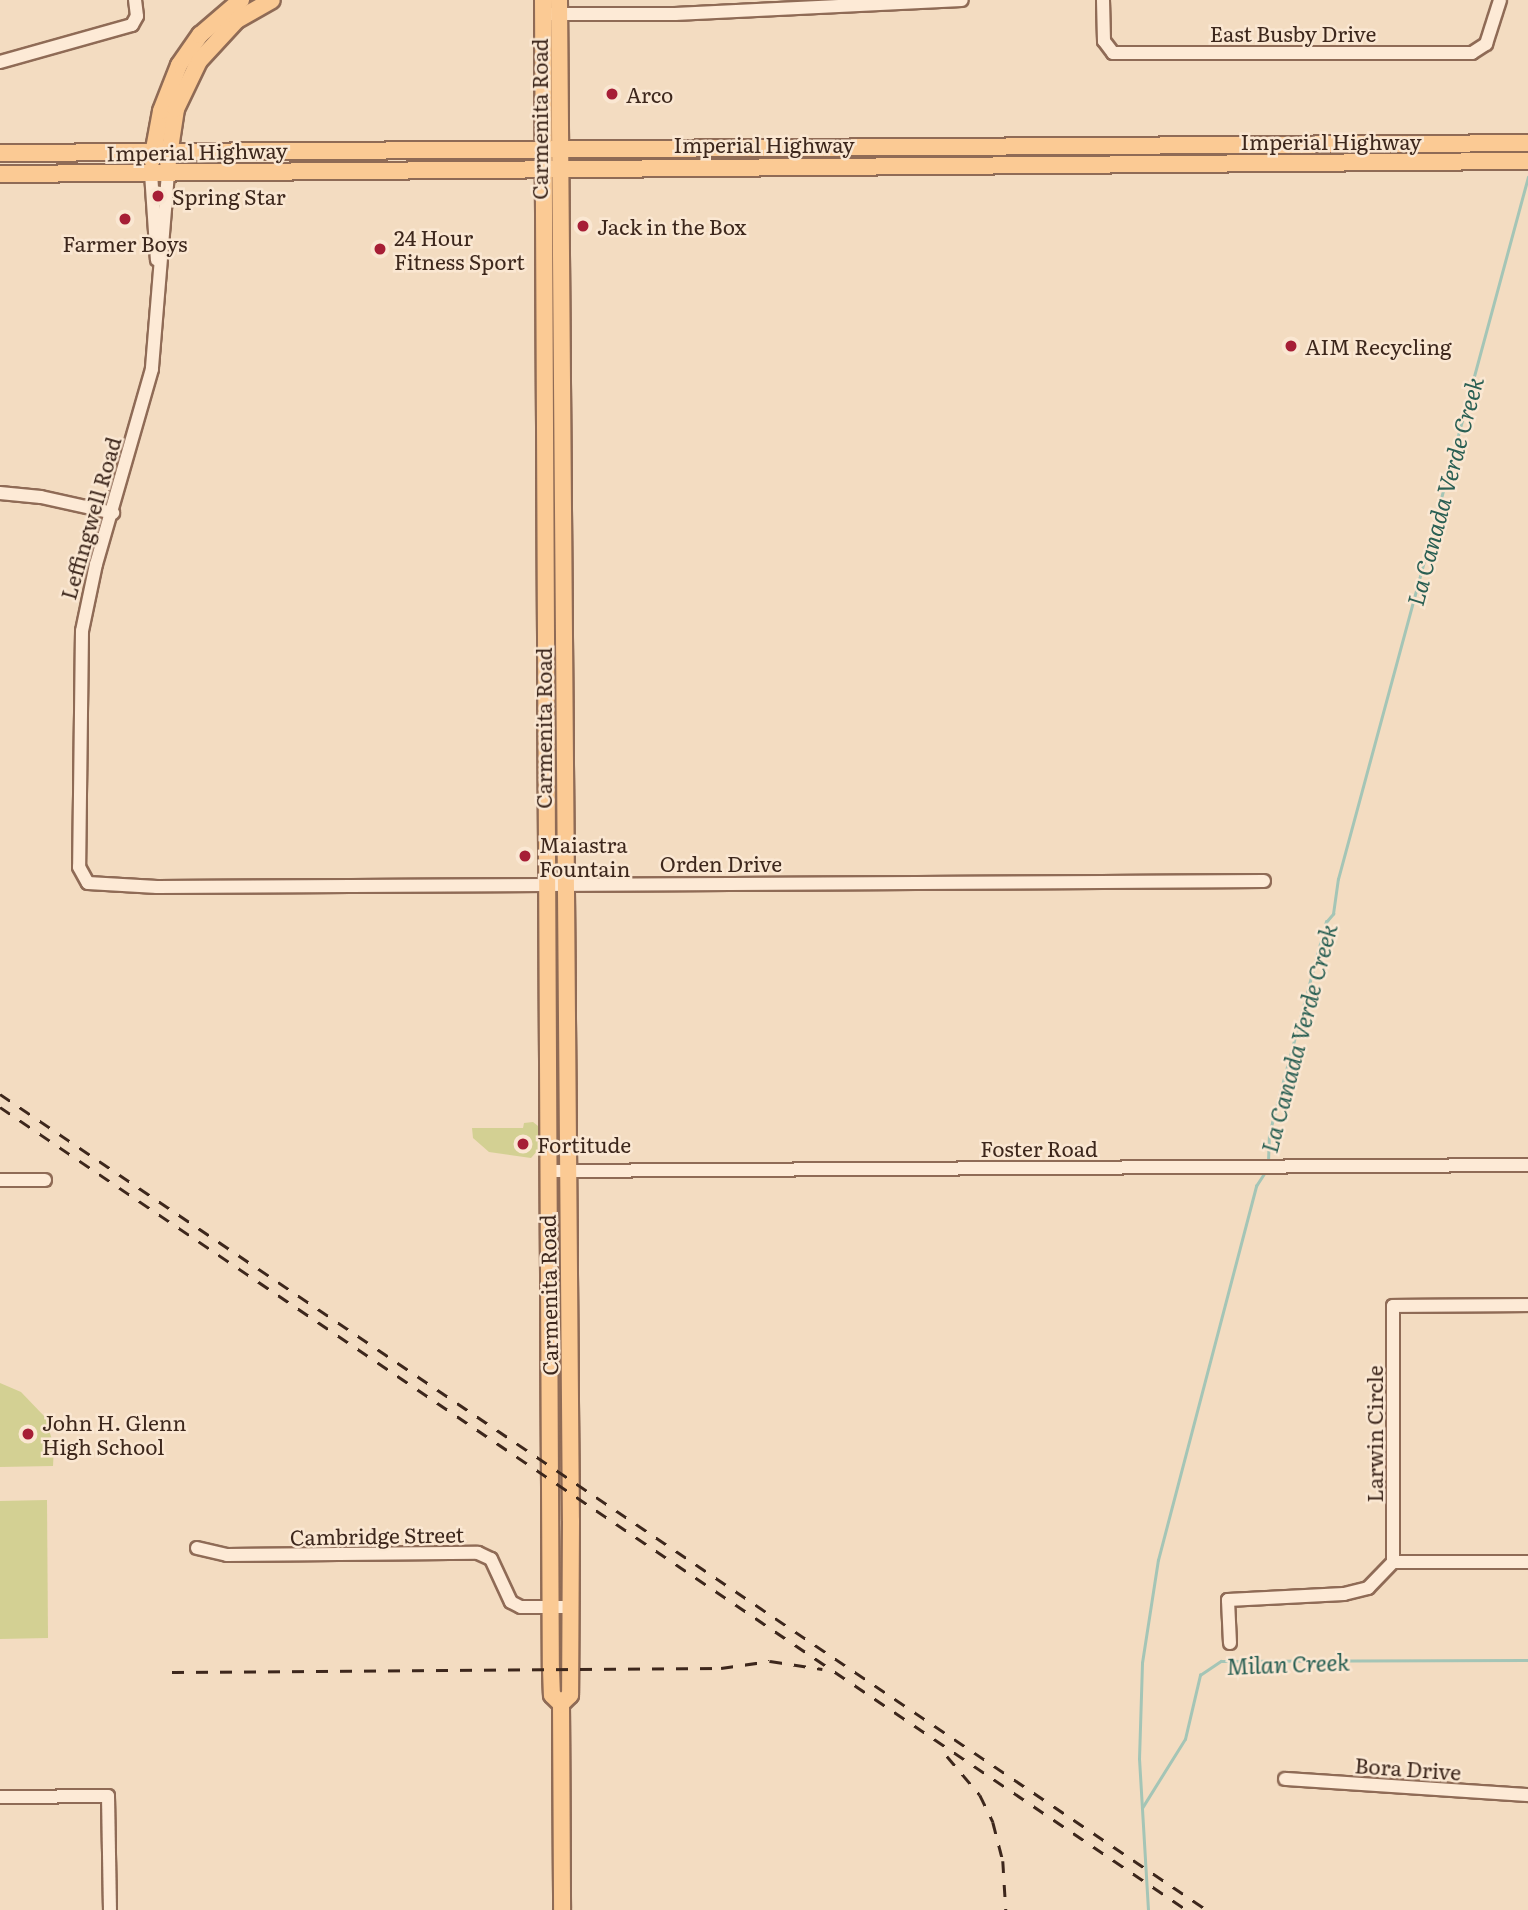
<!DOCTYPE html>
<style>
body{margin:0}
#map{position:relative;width:1528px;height:1910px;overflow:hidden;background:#f3dcc1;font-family:Literata,serif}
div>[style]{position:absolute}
.green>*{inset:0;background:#d3d093}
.stream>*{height:2.5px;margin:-1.25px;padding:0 1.25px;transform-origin:1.25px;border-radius:1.25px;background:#a4c5b6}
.roads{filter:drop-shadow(2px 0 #8f6b56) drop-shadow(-2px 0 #8f6b56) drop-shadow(0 2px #8f6b56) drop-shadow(0 -2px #8f6b56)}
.minor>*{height:12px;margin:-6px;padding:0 6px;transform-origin:6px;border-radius:6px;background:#fdead6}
.major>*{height:16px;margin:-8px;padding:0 8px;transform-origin:8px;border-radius:8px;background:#fbca94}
.rail>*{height:2.5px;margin-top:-1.25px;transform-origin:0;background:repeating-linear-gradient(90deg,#3d271c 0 12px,transparent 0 24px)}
.dots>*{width:19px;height:19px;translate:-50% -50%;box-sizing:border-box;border:4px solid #fae7d2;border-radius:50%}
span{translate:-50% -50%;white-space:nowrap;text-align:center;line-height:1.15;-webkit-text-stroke:5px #fae7d2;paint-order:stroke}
.street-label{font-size:21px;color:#3d271c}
.poi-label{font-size:21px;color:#3d271c}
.left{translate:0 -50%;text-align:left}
.water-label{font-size:23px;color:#295f53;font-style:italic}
</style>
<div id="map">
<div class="green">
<i style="clip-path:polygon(533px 1122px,538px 1126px,539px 1149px,531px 1158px,489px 1152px,473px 1138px,472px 1128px,523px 1128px,524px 1123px)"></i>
<i style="clip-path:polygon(0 1383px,21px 1392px,45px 1417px,54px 1446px,53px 1466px,0 1467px)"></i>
<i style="clip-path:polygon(47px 1500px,48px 1638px,0 1639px,0 1501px)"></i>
</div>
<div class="stream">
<i style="left:1268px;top:1162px;width:28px;rotate:-88deg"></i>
<i style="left:1269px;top:1134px;width:220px;rotate:-75deg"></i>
<i style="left:1326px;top:922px;width:11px;rotate:-49deg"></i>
<i style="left:1333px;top:914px;width:35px;rotate:-82deg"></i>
<i style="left:1338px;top:879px;width:727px;rotate:-74.86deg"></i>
<i style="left:1142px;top:1808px;width:81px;rotate:-58.1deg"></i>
<i style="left:1185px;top:1739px;width:66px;rotate:-76.8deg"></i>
<i style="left:1200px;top:1675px;width:25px;rotate:-34deg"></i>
<i style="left:1221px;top:1661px;width:307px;rotate:-0.2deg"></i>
<i style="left:1148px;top:1910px;width:151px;rotate:-93.4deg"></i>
<i style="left:1139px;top:1759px;width:96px;rotate:-88.2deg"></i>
<i style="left:1142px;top:1663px;width:104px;rotate:-81.2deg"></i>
<i style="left:1158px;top:1560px;width:387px;rotate:-75.3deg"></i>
<i style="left:1256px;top:1186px;width:17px;rotate:-57deg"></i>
</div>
<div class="roads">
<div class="minor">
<i style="left:1103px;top:0;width:41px;rotate:88.6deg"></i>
<i style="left:1104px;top:41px;width:15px;rotate:53deg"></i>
<i style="left:1113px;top:53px;width:359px"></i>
<i style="left:1472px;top:53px;width:17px;rotate:-33deg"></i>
<i style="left:1486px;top:44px;width:46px;rotate:-72.3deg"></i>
<i style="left:550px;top:14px;width:125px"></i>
<i style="left:675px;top:14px;width:287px;rotate:-2.8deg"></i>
<i style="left:0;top:62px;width:137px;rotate:-15.7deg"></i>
<i style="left:132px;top:25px;width:10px;rotate:-61deg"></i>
<i style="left:137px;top:16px;width:16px;rotate:-97deg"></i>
<i style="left:151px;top:173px;width:87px;rotate:86.1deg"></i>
<i style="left:168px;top:173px;width:197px;rotate:94.7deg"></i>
<i style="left:152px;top:369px;width:203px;rotate:106deg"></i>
<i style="left:96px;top:564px;width:68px;rotate:101.8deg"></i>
<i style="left:82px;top:631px;width:236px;rotate:90.7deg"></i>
<i style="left:79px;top:867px;width:18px;rotate:61deg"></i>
<i style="left:88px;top:883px;width:69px;rotate:3.3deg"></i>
<i style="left:157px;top:887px;width:1107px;rotate:-0.31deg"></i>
<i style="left:0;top:493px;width:41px;rotate:5.6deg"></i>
<i style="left:41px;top:497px;width:74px;rotate:12.5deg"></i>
<i style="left:550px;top:1171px;width:978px;rotate:-0.35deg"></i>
<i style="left:0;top:1180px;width:45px"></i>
<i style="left:1528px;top:1305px;width:135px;rotate:179.6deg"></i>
<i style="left:1393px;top:1306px;width:256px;rotate:90deg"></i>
<i style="left:1393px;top:1562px;width:135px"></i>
<i style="left:197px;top:1548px;width:31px;rotate:13deg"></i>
<i style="left:227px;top:1555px;width:251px;rotate:-0.5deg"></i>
<i style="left:478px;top:1553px;width:14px;rotate:25deg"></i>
<i style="left:491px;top:1559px;width:47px;rotate:65.1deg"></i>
<i style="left:511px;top:1602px;width:11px;rotate:27deg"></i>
<i style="left:521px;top:1607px;width:48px"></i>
<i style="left:1230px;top:1643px;width:43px;rotate:-92.7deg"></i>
<i style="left:1228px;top:1600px;width:116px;rotate:-3deg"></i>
<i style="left:1344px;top:1594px;width:25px;rotate:-14deg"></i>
<i style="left:1368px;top:1588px;width:36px;rotate:-46deg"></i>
<i style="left:1285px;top:1779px;width:244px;rotate:3.8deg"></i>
<i style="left:0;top:1797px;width:108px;rotate:-0.5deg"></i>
<i style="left:108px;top:1796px;width:114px;rotate:89deg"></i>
</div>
<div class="major">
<i style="left:543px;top:0;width:1669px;rotate:89.73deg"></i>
<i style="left:551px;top:1669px;width:26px;rotate:88deg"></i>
<i style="left:552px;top:1695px;width:13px;rotate:45deg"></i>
<i style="left:561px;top:1704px;width:206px;rotate:89.7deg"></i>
<i style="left:559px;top:0;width:1521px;rotate:89.55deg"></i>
<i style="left:571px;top:1521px;width:174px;rotate:90.3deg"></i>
<i style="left:570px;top:1695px;width:13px;rotate:135deg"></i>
<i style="left:0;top:153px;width:1528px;rotate:-0.37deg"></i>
<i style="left:152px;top:160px;width:50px;rotate:-79.6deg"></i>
<i style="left:161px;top:111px;width:49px;rotate:-68.6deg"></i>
<i style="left:179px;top:65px;width:37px;rotate:-55deg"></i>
<i style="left:200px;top:35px;width:54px;rotate:-40.5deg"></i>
<i style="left:168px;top:162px;width:54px;rotate:-81.4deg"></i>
<i style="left:176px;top:109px;width:53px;rotate:-64.4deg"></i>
<i style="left:199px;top:61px;width:56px;rotate:-47.2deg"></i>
<i style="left:237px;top:20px;width:40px;rotate:-29.7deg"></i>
<i style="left:0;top:174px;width:1528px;rotate:-0.49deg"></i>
</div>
</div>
<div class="rail">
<i style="left:0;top:1094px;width:1457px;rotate:34.06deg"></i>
<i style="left:0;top:1107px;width:1433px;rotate:34.08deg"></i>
<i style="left:172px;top:1672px;width:549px;rotate:-0.42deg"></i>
<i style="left:721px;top:1668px;width:49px;rotate:-8.1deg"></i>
<i style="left:770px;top:1661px;width:53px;rotate:8.7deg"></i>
<i style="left:947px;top:1756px;width:51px;rotate:49.8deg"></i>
<i style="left:980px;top:1795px;width:30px;rotate:64deg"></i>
<i style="left:993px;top:1822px;width:40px;rotate:75.6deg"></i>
<i style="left:1003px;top:1861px;width:49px;rotate:86.5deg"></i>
</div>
<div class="dots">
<i style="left:612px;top:94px;background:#a61e36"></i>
<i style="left:158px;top:196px;background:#a61e36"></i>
<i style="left:125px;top:219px;background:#a61e36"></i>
<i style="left:583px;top:226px;background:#a61e36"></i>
<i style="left:380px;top:249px;background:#a61e36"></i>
<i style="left:1291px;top:346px;background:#a61e36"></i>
<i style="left:525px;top:856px;background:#a61e36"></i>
<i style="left:523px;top:1144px;background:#a61e36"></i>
<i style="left:28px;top:1434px;background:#a61e36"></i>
</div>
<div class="street-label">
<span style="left:1293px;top:33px">East Busby Drive</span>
<span style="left:539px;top:119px;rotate:-90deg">Carmenita Road</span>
<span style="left:1331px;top:141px">Imperial Highway</span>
<span style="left:764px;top:144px">Imperial Highway</span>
<span style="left:197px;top:151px;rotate:-1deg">Imperial Highway</span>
<span style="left:90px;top:518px;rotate:-74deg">Leffingwell Road</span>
<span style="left:543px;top:728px;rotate:-90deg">Carmenita Road</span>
<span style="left:721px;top:863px">Orden Drive</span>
<span style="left:1039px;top:1148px">Foster Road</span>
<span style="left:548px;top:1295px;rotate:-91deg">Carmenita Road</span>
<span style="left:1374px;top:1434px;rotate:-90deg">Larwin Circle</span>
<span style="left:377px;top:1535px;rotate:-1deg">Cambridge Street</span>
<span style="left:1408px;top:1768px;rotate:4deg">Bora Drive</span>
</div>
<div class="poi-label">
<span class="left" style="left:626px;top:94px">Arco</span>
<span class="left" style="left:172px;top:196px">Spring Star</span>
<span class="left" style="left:597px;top:226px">Jack in the Box</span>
<span class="left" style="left:394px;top:249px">24 Hour<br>Fitness Sport</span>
<span style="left:125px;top:243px">Farmer Boys</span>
<span class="left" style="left:1305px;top:346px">AIM Recycling</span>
<span class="left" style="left:539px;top:856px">Maiastra<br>Fountain</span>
<span class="left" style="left:537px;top:1144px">Fortitude</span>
<span class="left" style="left:42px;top:1434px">John H. Glenn<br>High School</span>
</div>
<div class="water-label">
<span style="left:1444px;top:491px;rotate:-75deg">La Canada Verde Creek</span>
<span style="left:1298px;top:1038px;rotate:-75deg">La Canada Verde Creek</span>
<span style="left:1288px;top:1663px;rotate:-2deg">Milan Creek</span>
</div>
</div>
